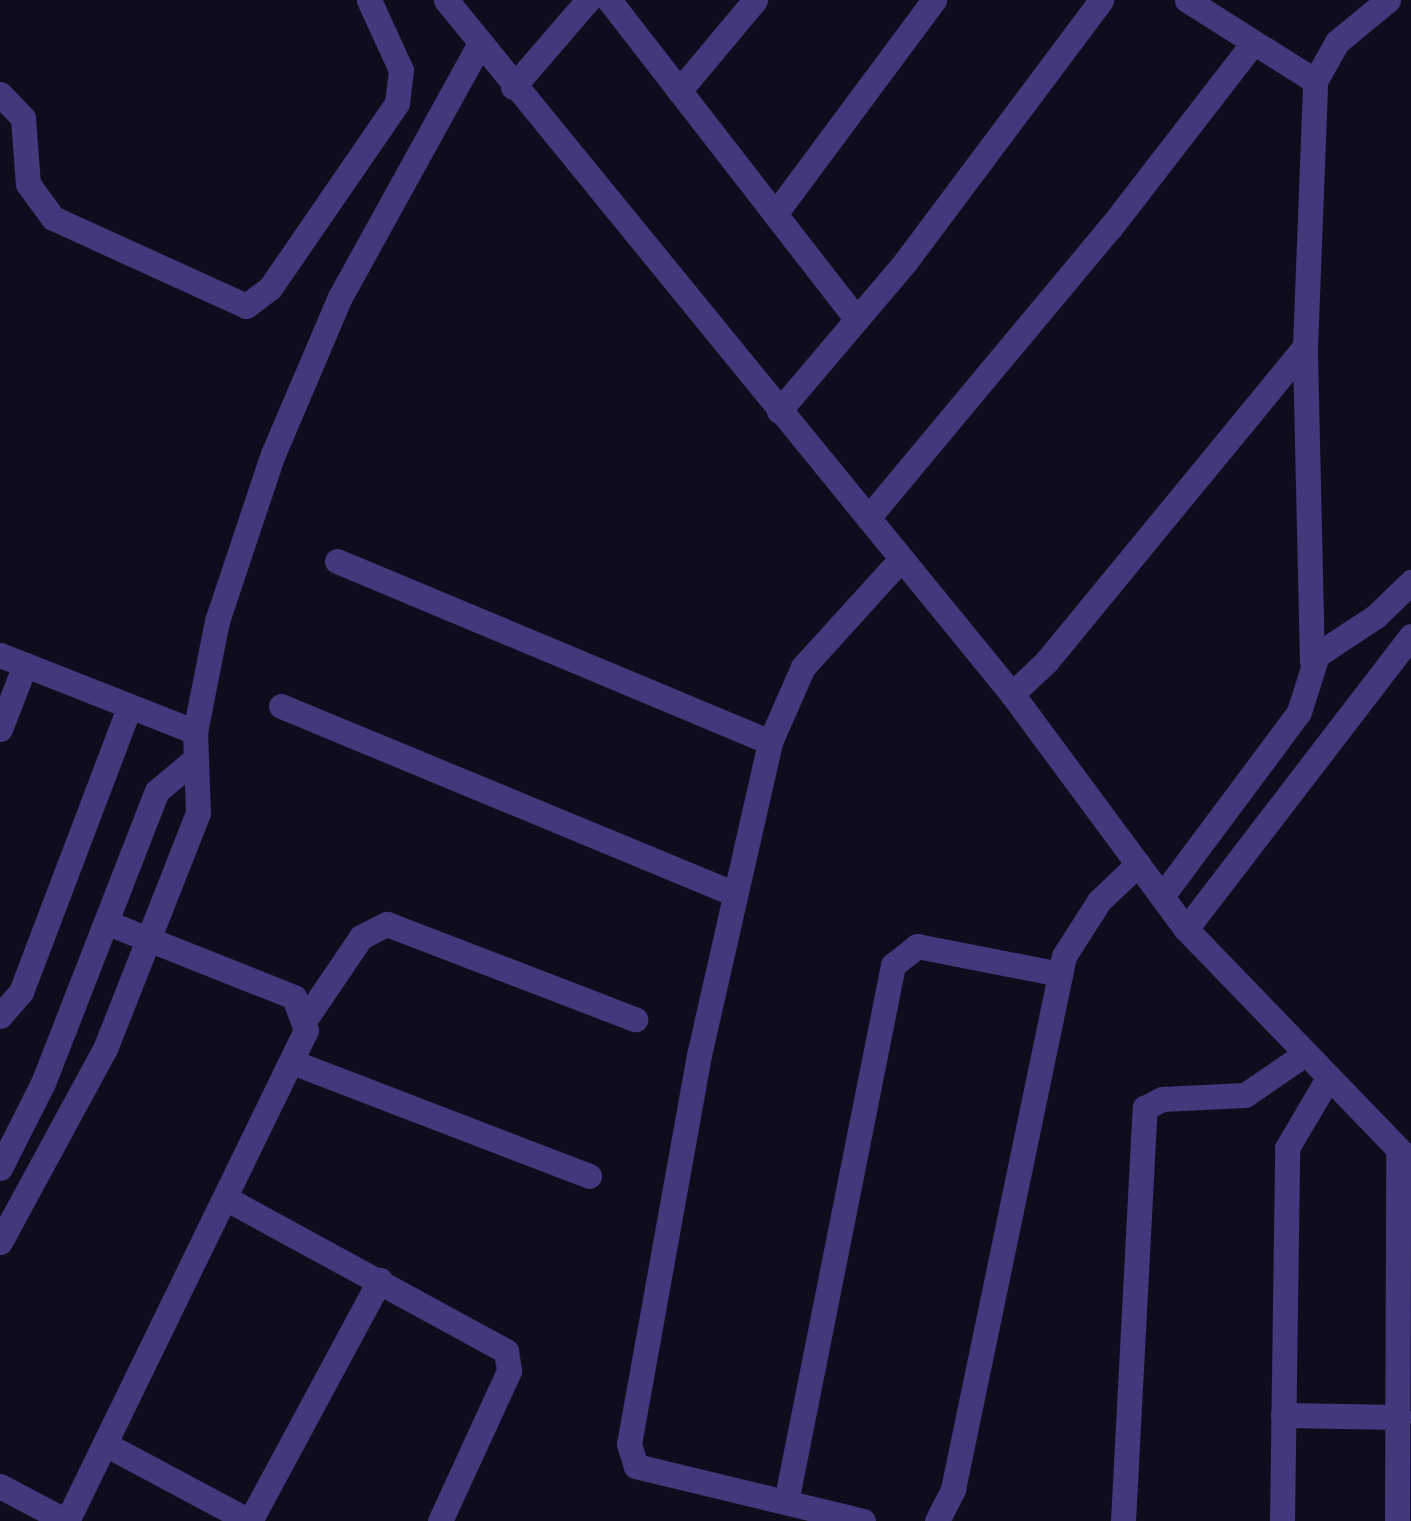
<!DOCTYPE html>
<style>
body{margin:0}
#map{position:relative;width:1411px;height:1521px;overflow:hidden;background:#110c1d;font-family:Poppins,sans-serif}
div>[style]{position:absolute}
.minor>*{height:25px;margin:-12.5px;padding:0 12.5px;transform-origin:12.5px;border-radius:12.5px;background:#42387b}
span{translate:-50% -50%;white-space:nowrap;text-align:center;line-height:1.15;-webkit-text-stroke:10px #110c1d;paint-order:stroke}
</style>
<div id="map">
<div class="minor">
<i style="left:446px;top:0;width:896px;rotate:50.8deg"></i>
<i style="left:1012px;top:694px;width:292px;rotate:53.5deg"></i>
<i style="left:1186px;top:929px;width:324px;rotate:46deg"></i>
<i style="left:609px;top:0;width:403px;rotate:52.2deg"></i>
<i style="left:1187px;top:0;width:151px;rotate:32.3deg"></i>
<i style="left:513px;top:87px;width:115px;rotate:-49.2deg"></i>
<i style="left:679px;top:91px;width:119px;rotate:-50.1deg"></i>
<i style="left:0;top:94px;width:33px;rotate:46deg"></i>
<i style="left:23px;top:118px;width:66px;rotate:85.7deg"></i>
<i style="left:28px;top:184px;width:42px;rotate:53.7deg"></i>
<i style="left:53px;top:218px;width:212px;rotate:24.5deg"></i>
<i style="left:246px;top:306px;width:30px;rotate:-37deg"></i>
<i style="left:270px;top:288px;width:224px;rotate:-55.5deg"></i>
<i style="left:397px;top:103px;width:33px;rotate:-83deg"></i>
<i style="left:401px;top:70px;width:77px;rotate:-114.6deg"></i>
<i style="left:775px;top:214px;width:267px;rotate:-53.4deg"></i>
<i style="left:779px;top:411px;width:197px;rotate:-49.7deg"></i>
<i style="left:906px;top:261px;width:326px;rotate:-53.2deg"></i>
<i style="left:868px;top:518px;width:378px;rotate:-50.2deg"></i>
<i style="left:1110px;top:228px;width:234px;rotate:-52.3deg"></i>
<i style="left:337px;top:561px;width:469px;rotate:22.7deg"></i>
<i style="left:0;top:655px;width:210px;rotate:21.5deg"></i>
<i style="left:1312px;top:662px;width:315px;rotate:-91.3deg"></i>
<i style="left:1305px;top:347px;width:266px;rotate:-87.8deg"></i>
<i style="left:1315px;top:81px;width:45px;rotate:-60.6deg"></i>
<i style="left:1337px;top:42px;width:66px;rotate:-39.5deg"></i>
<i style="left:1012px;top:694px;width:47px;rotate:-43.3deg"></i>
<i style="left:1046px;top:662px;width:408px;rotate:-50.6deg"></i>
<i style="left:281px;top:706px;width:489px;rotate:22.5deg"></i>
<i style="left:0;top:729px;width:69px;rotate:-68.7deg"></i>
<i style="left:1162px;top:896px;width:229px;rotate:-53.3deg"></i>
<i style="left:1299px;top:712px;width:60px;rotate:-72.5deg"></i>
<i style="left:1317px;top:655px;width:71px;rotate:-33.5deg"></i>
<i style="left:1376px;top:616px;width:49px;rotate:-44.2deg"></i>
<i style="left:1186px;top:929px;width:369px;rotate:-52.5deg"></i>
<i style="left:0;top:1016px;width:32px;rotate:-49deg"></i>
<i style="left:21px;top:992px;width:304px;rotate:-69.2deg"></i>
<i style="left:306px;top:1018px;width:98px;rotate:-55.8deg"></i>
<i style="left:361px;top:937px;width:29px;rotate:-27deg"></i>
<i style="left:387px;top:924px;width:266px;rotate:21deg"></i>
<i style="left:295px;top:1063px;width:315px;rotate:21deg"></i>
<i style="left:0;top:1168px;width:95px;rotate:-63.2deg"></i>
<i style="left:43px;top:1083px;width:313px;rotate:-68.7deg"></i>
<i style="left:157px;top:791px;width:47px;rotate:-39.8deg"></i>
<i style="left:227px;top:1199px;width:318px;rotate:28.6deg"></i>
<i style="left:506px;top:1351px;width:20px;rotate:81deg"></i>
<i style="left:509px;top:1371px;width:165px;rotate:114.7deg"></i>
<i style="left:0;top:1242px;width:220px;rotate:-61.5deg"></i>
<i style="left:105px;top:1049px;width:254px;rotate:-68.5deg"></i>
<i style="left:198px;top:813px;width:81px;rotate:-92.1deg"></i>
<i style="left:195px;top:732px;width:113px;rotate:-78.8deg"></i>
<i style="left:217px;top:621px;width:176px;rotate:-71.5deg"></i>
<i style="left:273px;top:454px;width:171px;rotate:-66.9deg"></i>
<i style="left:340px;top:297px;width:286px;rotate:-61.1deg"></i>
<i style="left:1283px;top:1415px;width:116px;rotate:1deg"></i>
<i style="left:105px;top:1444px;width:163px;rotate:28.1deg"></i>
<i style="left:0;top:1486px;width:75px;rotate:27.9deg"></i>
<i style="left:786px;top:1502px;width:548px;rotate:-78.73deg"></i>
<i style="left:893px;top:965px;width:31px;rotate:-38deg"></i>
<i style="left:917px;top:946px;width:146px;rotate:11.1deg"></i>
<i style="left:67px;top:1521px;width:546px;rotate:-64.04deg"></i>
<i style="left:306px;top:1030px;width:35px;rotate:-110deg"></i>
<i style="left:294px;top:997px;width:202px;rotate:-158.3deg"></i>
<i style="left:250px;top:1521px;width:274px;rotate:-61.7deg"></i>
<i style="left:863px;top:1521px;width:234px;rotate:-166.4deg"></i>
<i style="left:636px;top:1466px;width:23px;rotate:-108deg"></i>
<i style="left:629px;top:1444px;width:395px;rotate:-79.8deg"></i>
<i style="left:699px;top:1055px;width:321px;rotate:-77.2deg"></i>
<i style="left:770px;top:742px;width:82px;rotate:-66.3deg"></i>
<i style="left:803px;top:667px;width:146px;rotate:-47.8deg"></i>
<i style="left:937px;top:1521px;width:36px;rotate:-63deg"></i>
<i style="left:953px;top:1489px;width:544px;rotate:-78.24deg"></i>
<i style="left:1064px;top:956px;width:65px;rotate:-57.5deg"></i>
<i style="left:1099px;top:901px;width:54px;rotate:-43.5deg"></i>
<i style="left:1123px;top:1521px;width:414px;rotate:-87deg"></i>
<i style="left:1145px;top:1108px;width:19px;rotate:-28deg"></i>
<i style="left:1162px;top:1099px;width:83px;rotate:-2.8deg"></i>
<i style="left:1245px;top:1095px;width:69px;rotate:-34.4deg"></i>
<i style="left:1282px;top:1521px;width:373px;rotate:-89.2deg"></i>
<i style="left:1287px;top:1148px;width:79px;rotate:-59.5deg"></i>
<i style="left:1397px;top:1521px;width:371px;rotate:-89.8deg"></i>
</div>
</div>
